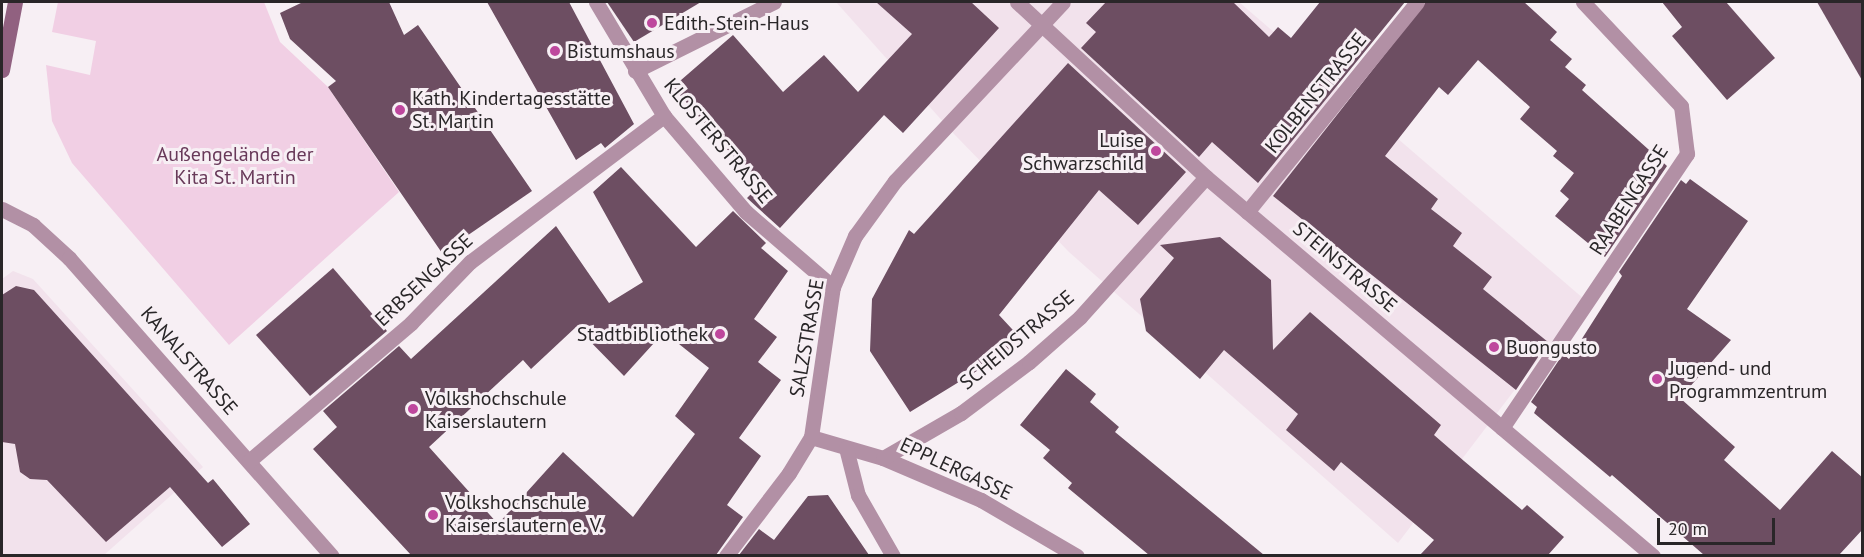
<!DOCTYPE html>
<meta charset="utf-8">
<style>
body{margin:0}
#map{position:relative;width:1864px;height:557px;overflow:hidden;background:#f7eff4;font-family:"PT Sans",sans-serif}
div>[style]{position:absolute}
.built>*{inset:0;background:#f2e2ec}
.green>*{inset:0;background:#f1cfe4}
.building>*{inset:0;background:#6d4e62}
.street>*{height:15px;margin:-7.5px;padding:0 7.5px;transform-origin:7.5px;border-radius:7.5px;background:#b290a5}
.secondary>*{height:15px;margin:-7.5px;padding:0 7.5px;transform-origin:7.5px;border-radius:7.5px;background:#916180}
.dots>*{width:16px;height:16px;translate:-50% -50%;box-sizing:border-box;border:3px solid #f7eff4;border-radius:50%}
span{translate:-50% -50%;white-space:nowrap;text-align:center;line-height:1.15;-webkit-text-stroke:6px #f7eff4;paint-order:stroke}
.poi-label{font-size:20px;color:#292628}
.left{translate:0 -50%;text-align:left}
.right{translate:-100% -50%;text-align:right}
.street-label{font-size:20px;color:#292628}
.park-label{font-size:20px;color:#683959}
.frame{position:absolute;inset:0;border:3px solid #292628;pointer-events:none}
.scale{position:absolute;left:1657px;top:518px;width:118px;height:27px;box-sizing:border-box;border:3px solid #292628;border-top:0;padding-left:8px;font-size:18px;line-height:21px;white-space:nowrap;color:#292628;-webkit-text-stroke:4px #f7eff4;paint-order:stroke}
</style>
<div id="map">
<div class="built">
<i style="clip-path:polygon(836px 2px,1239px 2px,1584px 299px,1398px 543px,1069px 252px,954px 134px)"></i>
<i style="clip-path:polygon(13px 271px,33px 279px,203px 467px,104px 555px,2px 555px,2px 279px)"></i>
</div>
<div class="green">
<i style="clip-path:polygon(58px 2px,264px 2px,280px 42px,328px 87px,399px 192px,229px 345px,72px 163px,52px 121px,46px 65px,90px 75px,96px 41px,52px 32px)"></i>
</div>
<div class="building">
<i style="clip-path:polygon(303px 2px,389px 2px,404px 35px,418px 25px,532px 191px,442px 253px,328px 87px,336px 81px,290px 39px,280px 13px)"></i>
<i style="clip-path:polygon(487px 2px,569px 2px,634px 124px,605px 148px,601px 143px,576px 160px)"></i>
<i style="clip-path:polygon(607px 2px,701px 2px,634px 42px)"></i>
<i style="clip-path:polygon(876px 2px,971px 2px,999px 28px,903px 133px,884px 115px,780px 228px,747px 198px,759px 186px,673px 87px,733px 35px,783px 92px,824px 55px,858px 92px,912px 34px)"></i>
<i style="clip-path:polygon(1106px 2px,1233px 2px,1269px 37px,1278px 27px,1291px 38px,1320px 2px,1405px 2px,1258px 183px,1212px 142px,1199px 157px,1081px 48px,1096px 32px,1086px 23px)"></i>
<i style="clip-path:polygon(1426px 2px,1524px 2px,1557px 32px,1550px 40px,1572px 59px,1565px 67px,1586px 85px,1582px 90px,1667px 166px,1605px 257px,1555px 216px,1569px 199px,1560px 191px,1574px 173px,1553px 156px,1557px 151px,1520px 119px,1530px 107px,1478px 60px,1448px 95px,1439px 87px,1385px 156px,1438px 199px,1431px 209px,1462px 233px,1453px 246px,1492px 277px,1483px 289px,1548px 342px,1516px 390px,1273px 196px)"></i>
<i style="clip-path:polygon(1662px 2px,1726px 2px,1775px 58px,1727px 100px,1672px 36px,1682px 27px)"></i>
<i style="clip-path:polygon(1817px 2px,1863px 2px,1863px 82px)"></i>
<i style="clip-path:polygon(1068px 63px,1186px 172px,1138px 225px,1099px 190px,999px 315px,1024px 342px,910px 412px,870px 351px,872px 299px,909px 230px,914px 234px)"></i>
<i style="clip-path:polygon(evenodd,621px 167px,696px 247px,733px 211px,766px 243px,761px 248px,788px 271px,754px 319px,777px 337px,758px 362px,781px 380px,739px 438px,761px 456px,727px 505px,743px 517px,716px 555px,411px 555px,313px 449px,337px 427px,323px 411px,399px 346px,411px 359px,556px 226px,609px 303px,643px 282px,593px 192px,621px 167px,576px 327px,624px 376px,664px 332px,709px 368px,675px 416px,695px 434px,633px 517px,563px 452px,498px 524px,429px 447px,523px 360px,531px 369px,576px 327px)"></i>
<i style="clip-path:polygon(1690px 179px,1748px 221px,1687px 309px,1731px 340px,1680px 398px,1735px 447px,1724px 460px,1780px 510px,1832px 451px,1863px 478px,1863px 529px,1839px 555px,1704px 555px,1612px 475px,1610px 477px,1534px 413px,1537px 407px,1531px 402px,1563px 354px,1569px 359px,1622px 276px,1619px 272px,1681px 180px,1686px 184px)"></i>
<i style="clip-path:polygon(1220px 237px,1271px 280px,1273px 350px,1310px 312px,1441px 425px,1434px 435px,1464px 461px,1522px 510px,1527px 505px,1564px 537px,1548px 555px,1420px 555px,1434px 540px,1341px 462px,1334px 471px,1286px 430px,1298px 414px,1224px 350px,1200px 379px,1146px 331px,1140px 299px,1174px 258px,1160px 245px)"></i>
<i style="clip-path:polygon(333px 268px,387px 331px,310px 396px,256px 335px)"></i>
<i style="clip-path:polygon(16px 286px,34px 290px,208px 483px,213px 479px,250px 524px,222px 547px,170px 487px,106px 542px,47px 480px,30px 479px,20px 472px,15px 444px,2px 442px,2px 295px)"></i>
<i style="clip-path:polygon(1066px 369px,1096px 394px,1090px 402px,1119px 427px,1115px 432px,1264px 555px,1149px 555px,1068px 488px,1072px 483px,1043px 458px,1050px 450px,1020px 425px)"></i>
<i style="clip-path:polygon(828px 495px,869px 555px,739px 555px,759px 529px,774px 540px,808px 496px)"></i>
</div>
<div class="street">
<i style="left:596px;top:2px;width:133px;rotate:59.2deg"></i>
<i style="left:664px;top:116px;width:126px;rotate:49.5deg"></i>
<i style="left:746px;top:212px;width:115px;rotate:40.8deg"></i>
<i style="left:1017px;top:2px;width:258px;rotate:42.8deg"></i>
<i style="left:1206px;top:177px;width:586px;rotate:40.29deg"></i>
<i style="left:635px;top:71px;width:155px;rotate:-26.4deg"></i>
<i style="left:2px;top:209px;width:35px;rotate:27deg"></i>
<i style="left:33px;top:225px;width:49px;rotate:42.5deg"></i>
<i style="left:69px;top:258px;width:397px;rotate:48.6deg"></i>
<i style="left:1247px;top:212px;width:270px;rotate:-51deg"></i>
<i style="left:1502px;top:428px;width:331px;rotate:-56deg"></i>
<i style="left:1687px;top:154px;width:48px;rotate:-97.1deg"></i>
<i style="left:1681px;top:106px;width:143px;rotate:-133.3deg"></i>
<i style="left:811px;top:437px;width:75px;rotate:16.3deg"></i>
<i style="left:883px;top:458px;width:107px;rotate:23.2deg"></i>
<i style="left:981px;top:500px;width:111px;rotate:30.3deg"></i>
<i style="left:846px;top:448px;width:49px;rotate:75.7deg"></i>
<i style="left:858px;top:495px;width:70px;rotate:60.2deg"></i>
<i style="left:883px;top:458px;width:90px;rotate:-30deg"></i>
<i style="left:961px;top:413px;width:85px;rotate:-36.9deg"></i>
<i style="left:1029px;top:362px;width:68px;rotate:-41.4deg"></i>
<i style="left:1080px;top:317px;width:188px;rotate:-48deg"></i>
<i style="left:249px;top:461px;width:213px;rotate:-40.4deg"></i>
<i style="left:411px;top:323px;width:85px;rotate:-46deg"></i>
<i style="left:470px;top:262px;width:243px;rotate:-37deg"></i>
<i style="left:726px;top:556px;width:104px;rotate:-52.8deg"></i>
<i style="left:789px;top:473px;width:42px;rotate:-58.6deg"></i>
<i style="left:811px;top:437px;width:152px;rotate:-81.7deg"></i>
<i style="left:833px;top:287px;width:56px;rotate:-66.7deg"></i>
<i style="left:855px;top:236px;width:68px;rotate:-54deg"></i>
<i style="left:895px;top:181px;width:245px;rotate:-46.8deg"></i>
</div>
<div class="secondary">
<i style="left:2px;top:70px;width:69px;rotate:-79.2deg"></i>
</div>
<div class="dots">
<i style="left:652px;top:23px;background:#be479d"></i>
<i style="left:555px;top:51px;background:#be479d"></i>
<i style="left:400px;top:110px;background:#be479d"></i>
<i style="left:1156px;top:151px;background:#be479d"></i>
<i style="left:720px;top:334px;background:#be479d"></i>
<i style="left:1494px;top:347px;background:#be479d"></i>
<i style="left:1657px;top:379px;background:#be479d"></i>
<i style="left:413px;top:409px;background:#be479d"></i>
<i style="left:433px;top:515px;background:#be479d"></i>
</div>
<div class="poi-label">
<span class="left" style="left:664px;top:23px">Edith-Stein-Haus</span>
<span class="left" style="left:567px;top:51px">Bistumshaus</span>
<span class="left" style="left:412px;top:110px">Kath. Kindertagesstätte<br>St. Martin</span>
<span class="right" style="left:1144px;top:152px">Luise<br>Schwarzschild</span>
<span class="right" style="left:708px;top:334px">Stadtbibliothek</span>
<span class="left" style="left:1506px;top:347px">Buongusto</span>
<span class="left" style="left:1669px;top:380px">Jugend- und<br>Programmzentrum</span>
<span class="left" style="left:425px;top:410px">Volkshochschule<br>Kaiserslautern</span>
<span class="left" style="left:445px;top:514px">Volkshochschule<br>Kaiserslautern e. V.</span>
</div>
<div class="street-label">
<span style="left:1316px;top:93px;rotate:-51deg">KOLBENSTRASSE</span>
<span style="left:718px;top:141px;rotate:50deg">KLOSTERSTRASSE</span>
<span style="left:1629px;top:200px;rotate:-57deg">RAABENGASSE</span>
<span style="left:1345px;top:267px;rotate:40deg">STEINSTRASSE</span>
<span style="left:424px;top:280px;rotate:-43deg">ERBSENGASSE</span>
<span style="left:807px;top:338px;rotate:-80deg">SALZSTRASSE</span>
<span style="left:1017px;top:340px;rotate:-40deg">SCHEIDSTRASSE</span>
<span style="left:189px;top:361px;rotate:49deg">KANALSTRASSE</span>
<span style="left:956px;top:469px;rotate:25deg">EPPLERGASSE</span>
</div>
<div class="park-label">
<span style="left:235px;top:166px">Außengelände der<br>Kita St. Martin</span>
</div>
<div class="frame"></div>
<div class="scale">20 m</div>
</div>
